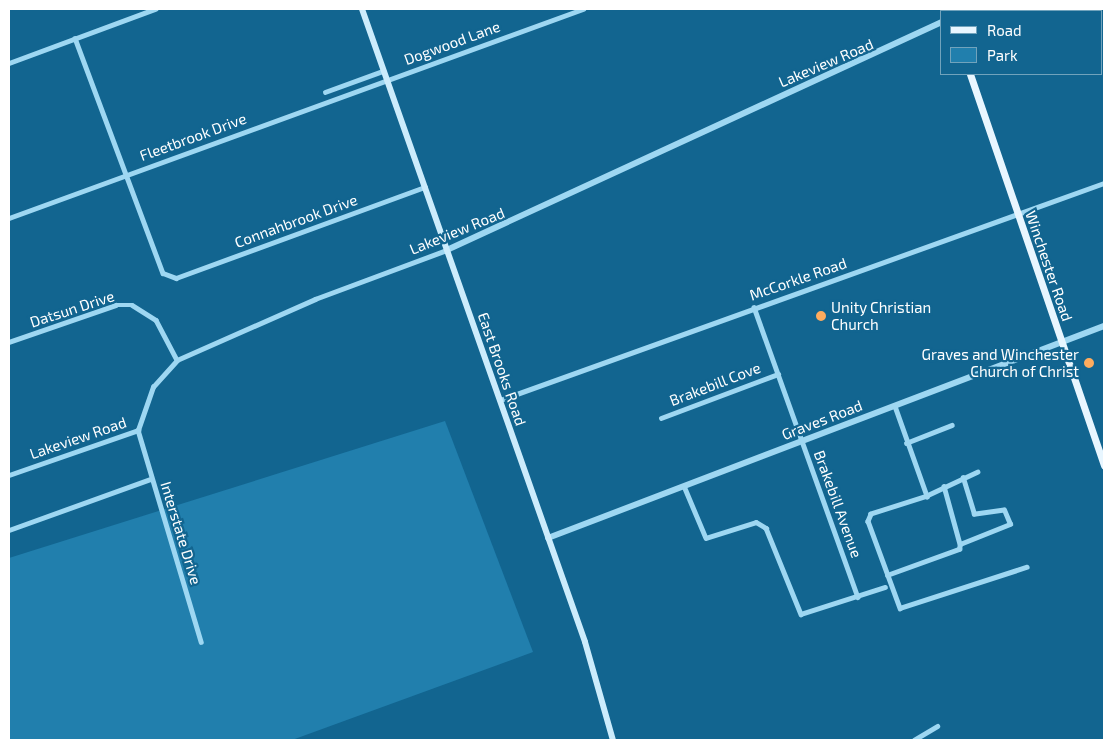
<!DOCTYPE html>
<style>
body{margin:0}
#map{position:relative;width:1113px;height:749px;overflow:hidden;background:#126590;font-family:"Exo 2",sans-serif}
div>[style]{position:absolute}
.green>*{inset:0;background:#217fad}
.minor>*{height:4.5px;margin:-2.25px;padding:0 2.25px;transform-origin:2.25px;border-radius:2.25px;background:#9ed7f2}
.tertiary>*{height:5.5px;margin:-2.75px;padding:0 2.75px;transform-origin:2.75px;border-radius:2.75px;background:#9ed7f2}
.secondary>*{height:6px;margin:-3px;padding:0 3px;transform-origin:3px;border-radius:3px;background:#ccecfc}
.primary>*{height:7px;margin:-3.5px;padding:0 3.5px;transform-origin:3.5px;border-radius:3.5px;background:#e8f6ff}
.dots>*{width:14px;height:14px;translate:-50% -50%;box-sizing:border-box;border:2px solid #126590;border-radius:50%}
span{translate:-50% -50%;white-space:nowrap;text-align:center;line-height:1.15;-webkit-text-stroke:4.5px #126590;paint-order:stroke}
.street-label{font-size:15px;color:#fff}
.poi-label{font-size:15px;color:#fff}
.left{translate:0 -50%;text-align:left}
.right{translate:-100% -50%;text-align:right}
.frame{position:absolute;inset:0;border:10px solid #fff;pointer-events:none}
.legend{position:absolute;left:940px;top:10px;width:162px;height:65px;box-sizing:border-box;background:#126590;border:1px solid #71a3bc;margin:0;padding:6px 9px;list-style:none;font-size:15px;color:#fff}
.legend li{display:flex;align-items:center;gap:10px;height:25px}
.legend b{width:25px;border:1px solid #71a3bc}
</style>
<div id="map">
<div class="green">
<i style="clip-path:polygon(445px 421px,533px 652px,292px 740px,9px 740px,9px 558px)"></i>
</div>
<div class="minor">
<i style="left:75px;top:38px;width:251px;rotate:69.5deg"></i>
<i style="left:163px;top:273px;width:14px;rotate:21deg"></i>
<i style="left:176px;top:278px;width:265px;rotate:-20.1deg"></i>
<i style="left:9px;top:63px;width:156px;rotate:-20.3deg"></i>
<i style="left:325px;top:92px;width:62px;rotate:-19.9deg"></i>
<i style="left:9px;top:218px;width:611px;rotate:-20.01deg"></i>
<i style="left:754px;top:307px;width:308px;rotate:70.3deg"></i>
<i style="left:9px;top:342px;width:113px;rotate:-19.1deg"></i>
<i style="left:116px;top:305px;width:16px"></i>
<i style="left:132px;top:305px;width:28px;rotate:32deg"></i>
<i style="left:156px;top:320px;width:45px;rotate:62.3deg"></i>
<i style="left:500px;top:400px;width:642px;rotate:-19.76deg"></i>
<i style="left:895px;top:406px;width:96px;rotate:70.4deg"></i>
<i style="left:661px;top:418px;width:125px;rotate:-20.6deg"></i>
<i style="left:138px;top:430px;width:221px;rotate:73.4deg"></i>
<i style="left:906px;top:443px;width:49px;rotate:-21.4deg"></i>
<i style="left:978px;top:472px;width:56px;rotate:154.8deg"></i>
<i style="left:927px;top:496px;width:59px;rotate:162.2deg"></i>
<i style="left:871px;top:514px;width:8px;rotate:113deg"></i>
<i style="left:868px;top:521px;width:93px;rotate:69.8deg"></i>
<i style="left:900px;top:608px;width:133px;rotate:-18deg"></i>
<i style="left:9px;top:475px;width:137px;rotate:-19.2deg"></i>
<i style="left:138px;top:430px;width:46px;rotate:-70.8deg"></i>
<i style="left:153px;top:387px;width:36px;rotate:-48deg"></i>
<i style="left:177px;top:360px;width:151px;rotate:-23.8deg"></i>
<i style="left:315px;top:299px;width:141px;rotate:-20.4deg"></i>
<i style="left:684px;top:486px;width:56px;rotate:67.1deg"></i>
<i style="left:706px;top:538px;width:52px;rotate:-17.7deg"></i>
<i style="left:756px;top:522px;width:12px;rotate:31deg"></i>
<i style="left:766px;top:528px;width:93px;rotate:67.9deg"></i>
<i style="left:801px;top:614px;width:88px;rotate:-17.8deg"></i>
<i style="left:944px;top:486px;width:60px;rotate:74.6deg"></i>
<i style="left:9px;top:530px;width:151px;rotate:-19.8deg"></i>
<i style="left:887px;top:575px;width:77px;rotate:-19.9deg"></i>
<i style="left:959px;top:549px;width:5px;rotate:-79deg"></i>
<i style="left:960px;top:544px;width:54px;rotate:-21.8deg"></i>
<i style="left:1010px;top:524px;width:15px;rotate:-113deg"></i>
<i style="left:1004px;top:510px;width:30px;rotate:172deg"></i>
<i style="left:974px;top:514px;width:38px;rotate:-107deg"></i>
<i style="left:914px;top:740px;width:27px;rotate:-31deg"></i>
</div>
<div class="tertiary">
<i style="left:964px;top:11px;width:5px;rotate:-22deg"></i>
<i style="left:447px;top:250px;width:545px;rotate:-24.73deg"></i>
<i style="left:548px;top:538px;width:595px;rotate:-20.87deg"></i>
</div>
<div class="secondary">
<i style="left:362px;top:9px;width:671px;rotate:70.59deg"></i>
<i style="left:585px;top:642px;width:102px;rotate:74.1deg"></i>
</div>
<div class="primary">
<i style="left:948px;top:9px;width:2px;rotate:63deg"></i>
<i style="left:970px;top:74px;width:414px;rotate:71.1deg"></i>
</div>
<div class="dots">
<i style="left:821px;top:316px;background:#ffac5e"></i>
<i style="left:1089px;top:363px;background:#ffac5e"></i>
</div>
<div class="street-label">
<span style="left:452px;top:43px;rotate:-20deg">Dogwood Lane</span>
<span style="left:826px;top:63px;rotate:-23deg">Lakeview Road</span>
<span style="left:193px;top:137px;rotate:-20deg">Fleetbrook Drive</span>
<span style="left:296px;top:221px;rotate:-20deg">Connahbrook Drive</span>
<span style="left:457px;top:231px;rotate:-22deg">Lakeview Road</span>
<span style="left:1049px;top:266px;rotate:71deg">Winchester Road</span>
<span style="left:798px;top:279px;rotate:-19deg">McCorkle Road</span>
<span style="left:72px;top:309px;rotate:-18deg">Datsun Drive</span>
<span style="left:502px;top:369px;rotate:71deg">East Brooks Road</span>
<span style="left:715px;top:384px;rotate:-21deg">Brakebill Cove</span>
<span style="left:822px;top:420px;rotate:-21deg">Graves Road</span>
<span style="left:78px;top:438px;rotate:-19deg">Lakeview Road</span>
<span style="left:838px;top:504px;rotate:70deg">Brakebill Avenue</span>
<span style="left:181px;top:533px;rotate:73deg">Interstate Drive</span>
</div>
<div class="poi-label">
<span class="left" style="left:831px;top:316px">Unity Christian<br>Church</span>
<span class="right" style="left:1079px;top:363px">Graves and Winchester<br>Church of Christ</span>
</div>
<div class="frame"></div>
<ul class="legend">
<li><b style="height:6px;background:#e8f6ff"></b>Road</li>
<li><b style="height:14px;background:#217fad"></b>Park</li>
</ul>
</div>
